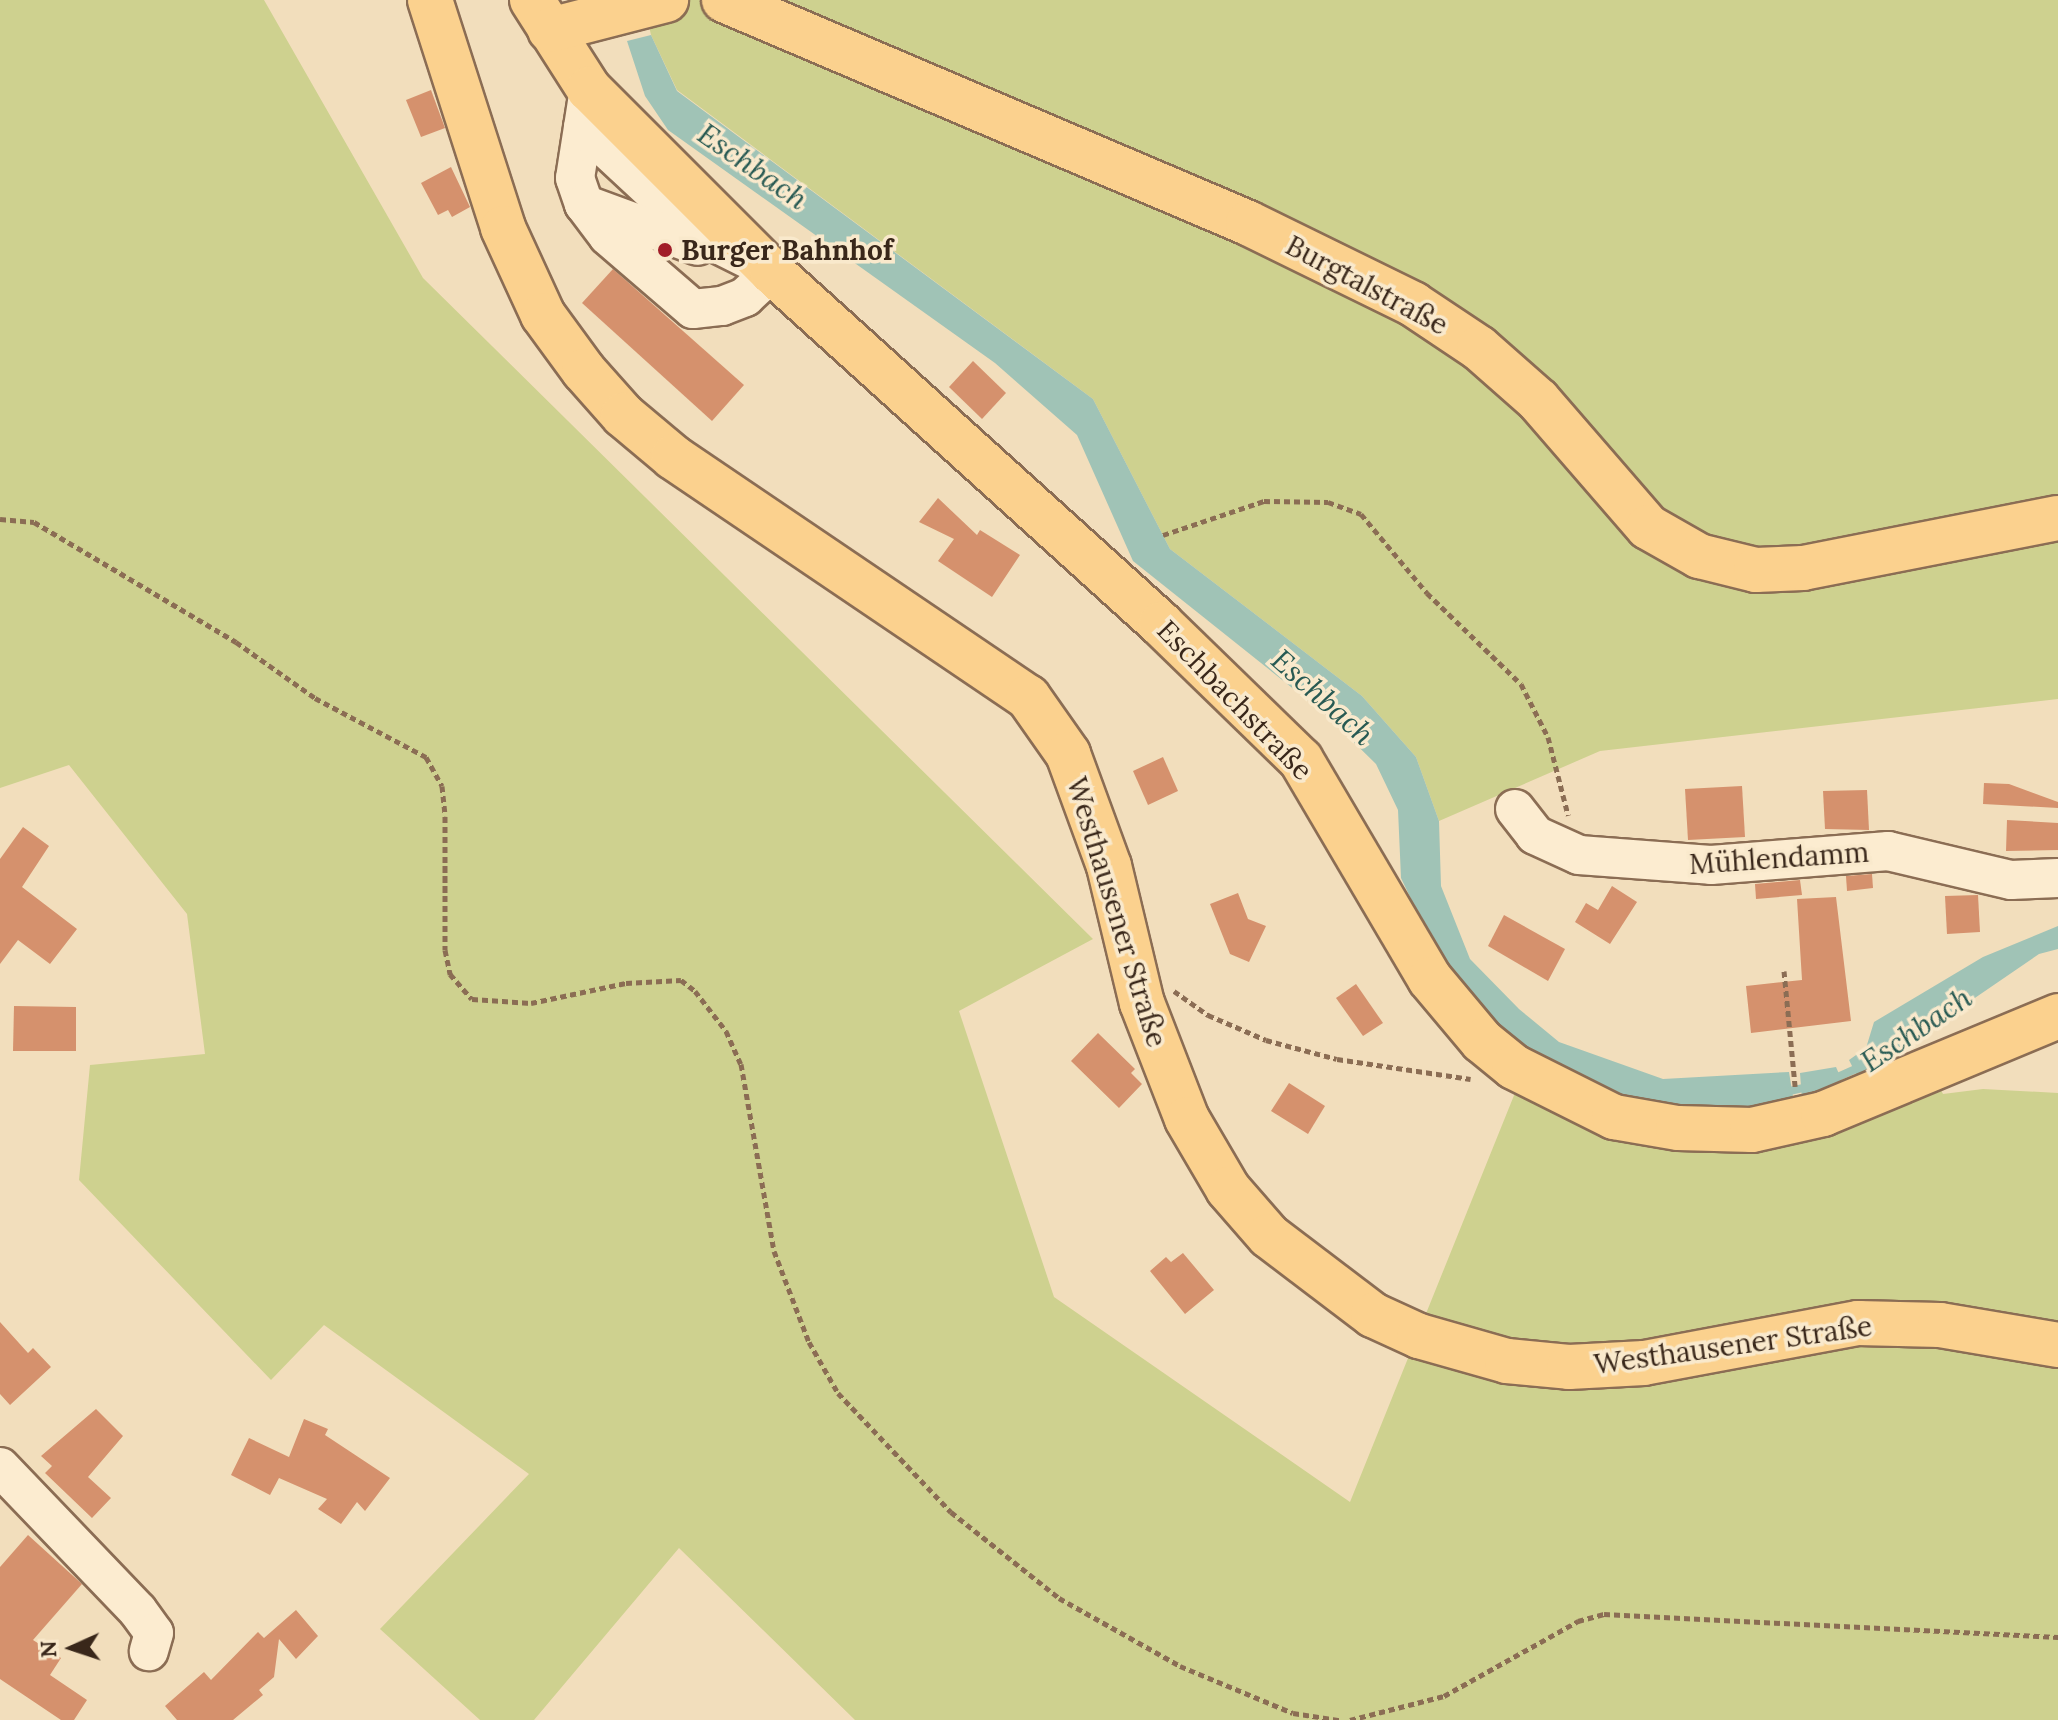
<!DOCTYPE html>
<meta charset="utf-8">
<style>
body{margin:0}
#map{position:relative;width:2058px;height:1720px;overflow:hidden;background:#f2debc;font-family:Lora,serif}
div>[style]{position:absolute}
.green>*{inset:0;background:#ced18f}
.water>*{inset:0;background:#a0c3b6}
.stream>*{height:8px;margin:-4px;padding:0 4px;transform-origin:4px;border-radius:4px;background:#a0c3b6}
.building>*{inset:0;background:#d5916d}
.path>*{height:5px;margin-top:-2.5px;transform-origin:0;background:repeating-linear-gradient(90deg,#8b6d54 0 6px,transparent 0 10px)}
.roads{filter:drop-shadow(2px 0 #8b6d54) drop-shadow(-2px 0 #8b6d54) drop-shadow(0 2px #8b6d54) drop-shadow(0 -2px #8b6d54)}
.minor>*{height:38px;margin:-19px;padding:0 19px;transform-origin:19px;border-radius:19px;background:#fcecd0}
.major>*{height:44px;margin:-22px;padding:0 22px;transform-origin:22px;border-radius:22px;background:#fbd18e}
.dots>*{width:22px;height:22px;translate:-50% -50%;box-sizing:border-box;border:4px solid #f9e9cc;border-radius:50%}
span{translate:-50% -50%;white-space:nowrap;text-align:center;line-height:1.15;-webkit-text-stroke:7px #f9e9cc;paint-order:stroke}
.poi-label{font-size:28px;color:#39271a;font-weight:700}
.left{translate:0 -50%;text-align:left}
.street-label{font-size:28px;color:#39271a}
.water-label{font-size:30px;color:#285a53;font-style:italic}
.north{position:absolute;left:32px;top:1608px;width:80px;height:80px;-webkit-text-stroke:6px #f9e9cc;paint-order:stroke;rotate:267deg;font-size:22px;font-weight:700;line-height:32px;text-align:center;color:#39271a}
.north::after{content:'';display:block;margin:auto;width:28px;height:36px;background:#39271a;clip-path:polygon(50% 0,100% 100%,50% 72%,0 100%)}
</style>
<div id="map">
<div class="green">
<i style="clip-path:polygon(0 0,264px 0,423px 278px,1093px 939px,959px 1011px,1054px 1297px,1350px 1502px,1519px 1083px,1634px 1139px,1937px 1082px,1943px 1094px,1983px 1089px,2058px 1093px,2058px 1720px,855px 1720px,679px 1548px,534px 1720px,480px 1720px,380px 1629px,529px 1474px,324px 1325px,271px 1380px,79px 1180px,90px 1065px,205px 1054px,187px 914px,69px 765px,0 788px)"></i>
<i style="clip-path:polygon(677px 0,2058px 0,2058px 699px,1600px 751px,1439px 821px,1416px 757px,1362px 696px,1170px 549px,1093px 399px,677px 90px,651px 35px,644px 3px)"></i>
</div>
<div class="water">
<i style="clip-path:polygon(651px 35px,677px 91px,1093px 399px,1170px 549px,1362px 696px,1416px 757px,1439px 821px,1441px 886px,1470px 959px,1519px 1009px,1559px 1042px,1663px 1079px,1789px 1072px,1794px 1103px,1714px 1110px,1651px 1103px,1616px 1095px,1521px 1048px,1478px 1008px,1433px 945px,1401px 878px,1398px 810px,1376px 764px,1325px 714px,1133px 561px,1077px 435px,995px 363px,668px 130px,645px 96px,627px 41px)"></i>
<i style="clip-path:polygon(2058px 926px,2058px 949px,2039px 954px,1858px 1078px,1849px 1060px,1866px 1048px,1874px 1022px,1983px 957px)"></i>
<i style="clip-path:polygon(1836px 1067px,1844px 1085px,1802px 1100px,1800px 1073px)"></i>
</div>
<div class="stream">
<i style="left:1831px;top:1080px;width:35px;rotate:-24deg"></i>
<i style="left:1781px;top:1093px;width:31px;rotate:-13deg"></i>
</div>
<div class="building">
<i style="clip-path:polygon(431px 90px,445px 128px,421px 137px,406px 100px)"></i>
<i style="clip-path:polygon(451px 167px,470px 207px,452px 217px,448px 210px,438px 215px,421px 183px)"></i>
<i style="clip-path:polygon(613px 269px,744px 385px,712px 421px,582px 303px)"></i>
<i style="clip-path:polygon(973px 361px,1006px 393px,982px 419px,949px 387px)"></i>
<i style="clip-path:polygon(938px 498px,977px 535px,980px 530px,1020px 555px,992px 597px,938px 561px,954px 539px,919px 522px)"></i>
<i style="clip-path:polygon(1163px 757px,1178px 791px,1148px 805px,1133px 771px)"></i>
<i style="clip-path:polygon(1984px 783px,2009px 784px,2058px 802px,2058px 808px,1983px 804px)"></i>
<i style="clip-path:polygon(1742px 786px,1745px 837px,1688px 840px,1685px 789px)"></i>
<i style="clip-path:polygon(1867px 790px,1869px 830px,1825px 829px,1823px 791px)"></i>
<i style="clip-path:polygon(2007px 820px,2058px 823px,2058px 850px,2006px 851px)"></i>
<i style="clip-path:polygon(23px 827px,49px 846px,22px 887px,77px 929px,50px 964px,18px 940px,0 964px,0 859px)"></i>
<i style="clip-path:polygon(1872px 874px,1873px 888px,1847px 891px,1846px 876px)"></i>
<i style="clip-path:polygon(1800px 880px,1802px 895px,1756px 899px,1755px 884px)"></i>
<i style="clip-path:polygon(1612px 886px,1637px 902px,1610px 944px,1575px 922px,1586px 903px,1598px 910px)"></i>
<i style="clip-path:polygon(1238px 893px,1248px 919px,1266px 926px,1249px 962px,1230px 954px,1210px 904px)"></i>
<i style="clip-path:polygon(1978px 895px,1980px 932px,1947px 934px,1945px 896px)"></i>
<i style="clip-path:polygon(1836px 897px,1851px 1021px,1751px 1033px,1746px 986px,1802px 980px,1797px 899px)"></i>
<i style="clip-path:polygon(1504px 915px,1565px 949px,1548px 981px,1488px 946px)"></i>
<i style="clip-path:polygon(1356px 984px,1383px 1023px,1363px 1036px,1336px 998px)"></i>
<i style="clip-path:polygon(14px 1006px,76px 1007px,76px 1051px,13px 1051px)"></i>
<i style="clip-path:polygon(1098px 1033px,1135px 1069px,1131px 1073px,1142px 1084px,1119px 1108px,1071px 1061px)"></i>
<i style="clip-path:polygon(1289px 1083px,1325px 1106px,1308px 1134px,1271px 1111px)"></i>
<i style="clip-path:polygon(1183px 1253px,1214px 1290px,1185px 1314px,1150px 1271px,1166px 1257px,1171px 1262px)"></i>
<i style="clip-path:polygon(0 1322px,28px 1353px,33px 1348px,51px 1367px,10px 1405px,0 1394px)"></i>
<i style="clip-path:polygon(96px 1409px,123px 1436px,88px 1477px,111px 1498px,92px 1518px,45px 1473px,52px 1466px,41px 1456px)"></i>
<i style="clip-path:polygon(304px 1419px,328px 1429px,325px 1435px,390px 1478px,365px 1511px,357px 1502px,341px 1524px,318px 1509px,327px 1499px,279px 1478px,270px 1495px,231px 1475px,249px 1438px,289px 1457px)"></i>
<i style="clip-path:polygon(28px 1535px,82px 1584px,33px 1640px,61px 1658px,50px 1675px,87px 1700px,74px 1720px,61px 1720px,0 1679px,0 1567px)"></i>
<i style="clip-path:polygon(296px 1610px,318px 1636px,296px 1659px,279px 1639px,274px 1677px,259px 1690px,263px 1695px,233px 1720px,177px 1720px,165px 1706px,204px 1672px,211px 1680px,258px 1632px,264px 1638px)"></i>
</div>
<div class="path">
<i style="left:0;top:519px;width:34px;rotate:5deg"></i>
<i style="left:34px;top:522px;width:235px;rotate:30.7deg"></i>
<i style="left:236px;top:642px;width:97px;rotate:35.3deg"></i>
<i style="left:315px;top:698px;width:126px;rotate:28deg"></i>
<i style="left:426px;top:757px;width:33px;rotate:61deg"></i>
<i style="left:442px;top:786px;width:30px;rotate:84deg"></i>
<i style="left:445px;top:816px;width:134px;rotate:90deg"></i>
<i style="left:445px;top:950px;width:25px;rotate:78deg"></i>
<i style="left:450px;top:974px;width:33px;rotate:49deg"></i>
<i style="left:472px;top:999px;width:59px;rotate:3.9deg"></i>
<i style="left:531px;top:1003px;width:97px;rotate:-11.9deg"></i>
<i style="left:626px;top:983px;width:55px;rotate:-3.1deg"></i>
<i style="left:681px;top:980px;width:18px;rotate:38deg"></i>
<i style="left:695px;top:991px;width:51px;rotate:52.2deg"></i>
<i style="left:726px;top:1031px;width:36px;rotate:66deg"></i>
<i style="left:741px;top:1064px;width:190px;rotate:80deg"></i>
<i style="left:774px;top:1251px;width:97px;rotate:69deg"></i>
<i style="left:809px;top:1342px;width:59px;rotate:60.4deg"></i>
<i style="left:838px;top:1393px;width:164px;rotate:46.5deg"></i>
<i style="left:951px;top:1512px;width:138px;rotate:38.5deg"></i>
<i style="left:1059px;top:1598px;width:139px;rotate:29.3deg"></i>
<i style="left:1180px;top:1666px;width:122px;rotate:22.6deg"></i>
<i style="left:1293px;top:1713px;width:47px;rotate:8.7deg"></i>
<i style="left:1163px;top:535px;width:107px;rotate:-18.6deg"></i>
<i style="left:1264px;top:501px;width:64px;rotate:0.9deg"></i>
<i style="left:1328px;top:502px;width:35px;rotate:20deg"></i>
<i style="left:1361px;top:514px;width:103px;rotate:50.1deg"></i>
<i style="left:1427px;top:593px;width:131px;rotate:44.1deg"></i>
<i style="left:1521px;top:684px;width:59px;rotate:63deg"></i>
<i style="left:1548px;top:737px;width:81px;rotate:75.6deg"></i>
<i style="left:1784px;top:971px;width:116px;rotate:84.5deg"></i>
<i style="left:1174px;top:991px;width:42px;rotate:35.2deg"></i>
<i style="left:1208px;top:1015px;width:63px;rotate:23.3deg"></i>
<i style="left:1266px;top:1040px;width:73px;rotate:15deg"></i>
<i style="left:1337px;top:1059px;width:135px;rotate:8.5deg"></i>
<i style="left:1350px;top:1720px;width:97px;rotate:-14.3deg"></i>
<i style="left:1444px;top:1696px;width:154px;rotate:-29.2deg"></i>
<i style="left:1578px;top:1621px;width:27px;rotate:-15deg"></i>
<i style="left:1604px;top:1614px;width:455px;rotate:2.9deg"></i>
</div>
<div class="roads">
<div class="minor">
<i style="left:589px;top:89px;width:90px;rotate:98.9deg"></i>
<i style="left:575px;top:178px;width:28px;rotate:71deg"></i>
<i style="left:584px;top:204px;width:40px;rotate:53deg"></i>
<i style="left:608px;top:236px;width:112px;rotate:40.7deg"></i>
<i style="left:693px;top:309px;width:29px;rotate:-6deg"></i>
<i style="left:722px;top:306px;width:25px;rotate:-21deg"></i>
<i style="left:745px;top:297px;width:37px;rotate:-43deg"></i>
<i style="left:583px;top:127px;width:157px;rotate:42.9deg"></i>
<i style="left:698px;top:234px;width:60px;rotate:26.6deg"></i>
<i style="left:584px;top:204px;width:121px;rotate:20.2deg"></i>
<i style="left:1515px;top:809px;width:33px;rotate:52deg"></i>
<i style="left:1535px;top:835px;width:48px;rotate:24.4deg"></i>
<i style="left:1579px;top:855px;width:132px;rotate:4.3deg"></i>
<i style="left:1711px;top:865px;width:178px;rotate:-4.5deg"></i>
<i style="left:1888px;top:851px;width:126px;rotate:13.3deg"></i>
<i style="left:2011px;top:880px;width:47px;rotate:-2.4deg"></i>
<i style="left:0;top:1467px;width:199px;rotate:46.2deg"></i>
<i style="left:138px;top:1611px;width:27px;rotate:54deg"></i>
<i style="left:154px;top:1633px;width:19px;rotate:106deg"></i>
</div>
<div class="major">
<i style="left:430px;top:0;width:239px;rotate:72.2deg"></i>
<i style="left:503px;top:228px;width:96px;rotate:65.3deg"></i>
<i style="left:543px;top:315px;width:69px;rotate:53.8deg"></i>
<i style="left:584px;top:371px;width:59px;rotate:48.4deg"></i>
<i style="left:623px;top:415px;width:65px;rotate:40deg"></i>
<i style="left:673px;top:457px;width:429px;rotate:34.1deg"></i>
<i style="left:1028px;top:697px;width:70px;rotate:54.9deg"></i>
<i style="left:1068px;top:754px;width:119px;rotate:69.9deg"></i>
<i style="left:1109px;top:866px;width:141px;rotate:76.5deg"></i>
<i style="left:1142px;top:1003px;width:124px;rotate:68.8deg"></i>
<i style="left:1187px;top:1119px;width:81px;rotate:59.6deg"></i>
<i style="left:1228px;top:1189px;width:62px;rotate:48.9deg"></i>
<i style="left:1269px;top:1236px;width:131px;rotate:37.2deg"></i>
<i style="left:1373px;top:1315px;width:51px;rotate:24.5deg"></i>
<i style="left:1419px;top:1336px;width:91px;rotate:15.9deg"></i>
<i style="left:1507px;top:1361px;width:62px;rotate:5.5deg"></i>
<i style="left:1569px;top:1367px;width:75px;rotate:-3.1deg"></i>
<i style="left:1644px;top:1363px;width:218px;rotate:-10.6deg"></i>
<i style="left:1858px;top:1323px;width:82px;rotate:1.4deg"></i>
<i style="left:1940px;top:1325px;width:120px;rotate:9.6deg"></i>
<i style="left:532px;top:0;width:106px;rotate:57.4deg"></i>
<i style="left:589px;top:89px;width:259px;rotate:45deg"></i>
<i style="left:772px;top:272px;width:525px;rotate:42.14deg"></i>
<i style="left:1161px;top:624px;width:195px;rotate:44.2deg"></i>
<i style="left:1301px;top:760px;width:254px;rotate:59.5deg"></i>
<i style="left:1430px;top:979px;width:81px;rotate:50deg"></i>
<i style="left:1482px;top:1041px;width:41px;rotate:39.1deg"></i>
<i style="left:1514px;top:1067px;width:112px;rotate:26.6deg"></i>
<i style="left:1614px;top:1117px;width:65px;rotate:9.8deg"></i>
<i style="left:1678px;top:1128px;width:74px;rotate:1.5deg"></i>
<i style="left:1752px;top:1130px;width:73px;rotate:-12.7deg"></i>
<i style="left:1823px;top:1114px;width:255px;rotate:-22.6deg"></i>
<i style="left:724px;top:0;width:569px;rotate:23.05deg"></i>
<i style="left:1248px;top:223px;width:184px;rotate:26.1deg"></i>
<i style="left:1413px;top:304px;width:79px;rotate:33.7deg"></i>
<i style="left:1479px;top:348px;width:79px;rotate:41.4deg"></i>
<i style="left:1538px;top:400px;width:168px;rotate:49.1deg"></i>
<i style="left:1648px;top:527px;width:59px;rotate:29.6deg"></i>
<i style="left:1699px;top:556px;width:59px;rotate:13.8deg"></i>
<i style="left:1756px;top:570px;width:47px;rotate:-2.4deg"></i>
<i style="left:1803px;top:568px;width:260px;rotate:-11.1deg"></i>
<i style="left:550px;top:30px;width:120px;rotate:-14.5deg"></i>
</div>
</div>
<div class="dots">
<i style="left:665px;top:250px;background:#a11d28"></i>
</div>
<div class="poi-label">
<span class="left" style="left:681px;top:250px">Burger Bahnhof</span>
</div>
<div class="street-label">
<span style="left:1367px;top:285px;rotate:28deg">Burgtalstraße</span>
<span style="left:1235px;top:700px;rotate:46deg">Eschbachstraße</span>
<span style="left:1779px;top:858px;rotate:-4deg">Mühlendamm</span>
<span style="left:1117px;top:912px;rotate:73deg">Westhausener Straße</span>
<span style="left:1733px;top:1345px;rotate:-8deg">Westhausener Straße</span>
</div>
<div class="water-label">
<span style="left:753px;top:166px;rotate:35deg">Eschbach</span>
<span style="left:1323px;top:697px;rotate:42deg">Eschbach</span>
<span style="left:1916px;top:1029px;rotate:-34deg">Eschbach</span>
</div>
<div class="north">N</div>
</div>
